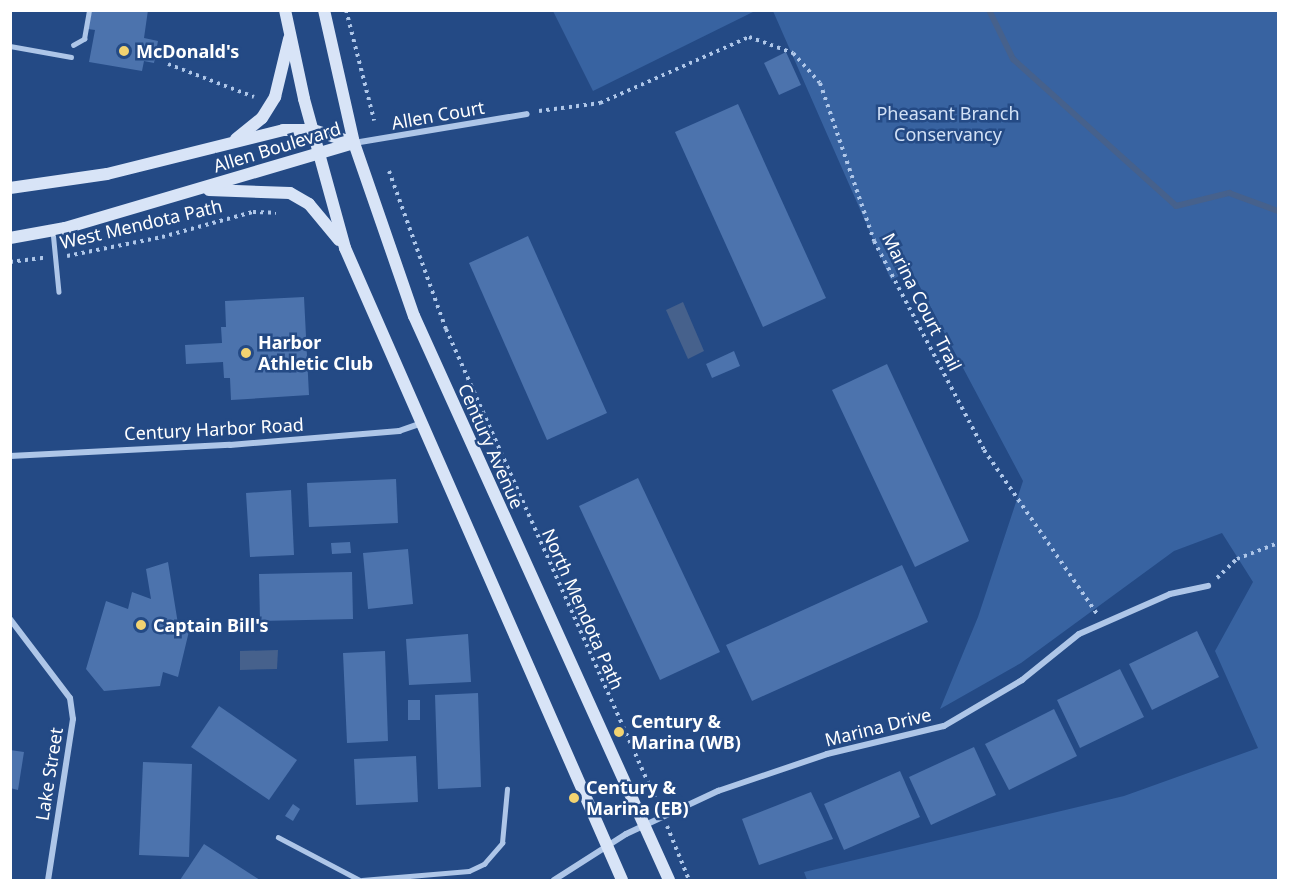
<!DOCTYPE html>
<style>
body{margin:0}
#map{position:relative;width:1289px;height:891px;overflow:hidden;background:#244a85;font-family:"Noto Sans",sans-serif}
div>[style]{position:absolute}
.green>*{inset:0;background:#3863a1}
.water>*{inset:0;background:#46618c}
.stream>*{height:6px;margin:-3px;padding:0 3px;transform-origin:3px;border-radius:3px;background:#46618c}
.building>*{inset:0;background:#4c73ad}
.path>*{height:4px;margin-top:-2px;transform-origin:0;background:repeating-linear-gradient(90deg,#aec6e8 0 3px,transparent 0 7.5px)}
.lane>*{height:4.5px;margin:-2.25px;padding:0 2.25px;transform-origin:2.25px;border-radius:2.25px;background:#aec6e8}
.street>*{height:6px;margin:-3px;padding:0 3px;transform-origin:3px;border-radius:3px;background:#aec6e8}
.secondary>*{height:12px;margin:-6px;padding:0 6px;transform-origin:6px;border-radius:6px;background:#d8e4f7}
.dots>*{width:16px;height:16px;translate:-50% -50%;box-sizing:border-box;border:3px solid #244a85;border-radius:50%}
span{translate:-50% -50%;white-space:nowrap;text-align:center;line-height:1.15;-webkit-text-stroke:5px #244a85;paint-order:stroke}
.poi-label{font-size:18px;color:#fff;font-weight:700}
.left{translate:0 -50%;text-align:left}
.park-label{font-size:18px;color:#d2e1f6}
.street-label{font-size:18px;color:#fff}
.frame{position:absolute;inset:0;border:12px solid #fff;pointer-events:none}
</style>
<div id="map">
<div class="green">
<i style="clip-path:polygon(553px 11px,755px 11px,593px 91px)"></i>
<i style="clip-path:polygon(773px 11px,1278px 11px,1278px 880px,807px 880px,804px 872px,1124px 796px,1258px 748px,1215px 651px,1253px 582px,1222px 533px,1174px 551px,1021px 663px,940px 709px,978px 617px,1023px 481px,911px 270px,891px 280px)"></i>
</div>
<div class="water">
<i style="clip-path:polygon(683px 302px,704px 351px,688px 359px,666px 310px)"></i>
<i style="clip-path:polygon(278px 650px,277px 669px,240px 670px,240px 651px)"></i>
</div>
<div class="stream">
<i style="left:989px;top:10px;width:55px;rotate:63.9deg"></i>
<i style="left:1013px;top:59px;width:219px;rotate:42deg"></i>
<i style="left:1176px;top:206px;width:55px;rotate:-13.8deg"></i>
<i style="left:1229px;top:193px;width:52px;rotate:20.2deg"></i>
</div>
<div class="building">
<i style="clip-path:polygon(92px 10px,148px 10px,144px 38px,158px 41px,154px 63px,144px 61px,142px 71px,89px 62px,95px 30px,88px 29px)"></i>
<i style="clip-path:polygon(786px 52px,801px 85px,779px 95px,764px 63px)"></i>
<i style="clip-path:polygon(738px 104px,826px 298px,763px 327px,675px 132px)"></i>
<i style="clip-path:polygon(528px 236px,607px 413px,547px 440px,469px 263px)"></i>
<i style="clip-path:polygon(304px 297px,309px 395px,231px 400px,230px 378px,224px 378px,223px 362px,186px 364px,185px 345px,222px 343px,221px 327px,226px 327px,225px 301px)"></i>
<i style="clip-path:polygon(734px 351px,740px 366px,712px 378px,706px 364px)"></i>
<i style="clip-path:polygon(887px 364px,969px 541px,915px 567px,832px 390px)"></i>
<i style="clip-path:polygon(638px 478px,720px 652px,660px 680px,579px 506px)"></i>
<i style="clip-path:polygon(396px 479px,398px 523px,309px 527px,307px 483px)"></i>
<i style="clip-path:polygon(291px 490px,294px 555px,250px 557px,246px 493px)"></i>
<i style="clip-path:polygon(350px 542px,351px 553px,332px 554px,331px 543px)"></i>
<i style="clip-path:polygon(408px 549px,413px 604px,368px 609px,363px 553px)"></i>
<i style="clip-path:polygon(168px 562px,178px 624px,190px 627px,178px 677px,163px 672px,160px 686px,104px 691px,86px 669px,106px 601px,128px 609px,132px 592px,151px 599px,146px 569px)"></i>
<i style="clip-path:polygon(902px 565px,928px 622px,752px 701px,726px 645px)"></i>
<i style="clip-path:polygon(352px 572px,353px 619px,260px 621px,259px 574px)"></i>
<i style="clip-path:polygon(1197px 631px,1219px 677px,1152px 710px,1129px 664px)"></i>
<i style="clip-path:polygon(468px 634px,471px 682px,409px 685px,406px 639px)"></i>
<i style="clip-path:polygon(385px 651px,388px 741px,347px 743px,343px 653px)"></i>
<i style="clip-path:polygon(1120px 669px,1144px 717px,1080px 748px,1057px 700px)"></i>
<i style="clip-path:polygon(478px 693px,481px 787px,438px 789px,435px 695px)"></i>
<i style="clip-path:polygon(408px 700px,420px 700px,420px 720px,408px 720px)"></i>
<i style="clip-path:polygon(219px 706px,297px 760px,269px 800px,191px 747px)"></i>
<i style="clip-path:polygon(1054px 709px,1077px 756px,1009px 790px,985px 744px)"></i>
<i style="clip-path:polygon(974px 747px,996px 795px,931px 825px,909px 777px)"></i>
<i style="clip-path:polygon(10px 750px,24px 752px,18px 790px,10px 788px)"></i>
<i style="clip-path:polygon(416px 756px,418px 802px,356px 805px,354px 759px)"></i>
<i style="clip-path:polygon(143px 762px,192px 764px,189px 857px,139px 855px)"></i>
<i style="clip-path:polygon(900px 771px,920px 817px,844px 850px,824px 804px)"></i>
<i style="clip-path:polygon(811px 792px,833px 839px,759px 865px,742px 819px)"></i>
<i style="clip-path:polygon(293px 804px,300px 809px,293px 821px,285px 816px)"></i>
<i style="clip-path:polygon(204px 844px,260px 880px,180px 880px)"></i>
</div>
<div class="path">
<i style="left:346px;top:10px;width:114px;rotate:75.7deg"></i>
<i style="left:168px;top:64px;width:92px;rotate:21deg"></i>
<i style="left:539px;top:111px;width:62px;rotate:-7.5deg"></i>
<i style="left:600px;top:103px;width:163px;rotate:-23.9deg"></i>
<i style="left:749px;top:37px;width:47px;rotate:20deg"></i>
<i style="left:793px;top:53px;width:40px;rotate:48deg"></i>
<i style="left:820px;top:83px;width:167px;rotate:71.1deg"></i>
<i style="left:874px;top:241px;width:236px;rotate:62.2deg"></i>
<i style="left:984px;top:450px;width:199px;rotate:55.4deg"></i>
<i style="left:389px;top:171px;width:168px;rotate:70.2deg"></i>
<i style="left:446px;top:329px;width:521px;rotate:65.99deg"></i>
<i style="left:67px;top:256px;width:97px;rotate:-11.3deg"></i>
<i style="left:162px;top:237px;width:94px;rotate:-15.4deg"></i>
<i style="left:253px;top:212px;width:23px;rotate:2deg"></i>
<i style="left:10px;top:262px;width:34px;rotate:-7deg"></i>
<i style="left:1237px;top:559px;width:44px;rotate:-21.3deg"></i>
<i style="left:1217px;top:578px;width:29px;rotate:-44deg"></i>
<i style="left:667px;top:826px;width:58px;rotate:67.8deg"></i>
</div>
<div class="lane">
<i style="left:73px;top:45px;width:13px;rotate:-29deg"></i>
<i style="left:84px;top:39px;width:29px;rotate:-80deg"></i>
<i style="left:10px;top:46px;width:62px;rotate:10.2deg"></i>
<i style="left:53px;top:231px;width:61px;rotate:84.4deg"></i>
<i style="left:278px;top:837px;width:93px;rotate:27.7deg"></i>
<i style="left:362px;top:880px;width:107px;rotate:-4.8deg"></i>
<i style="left:469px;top:871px;width:17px;rotate:-25deg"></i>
<i style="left:484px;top:864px;width:28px;rotate:-49deg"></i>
<i style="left:502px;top:843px;width:54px;rotate:-84.7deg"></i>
</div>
<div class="street">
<i style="left:354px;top:143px;width:175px;rotate:-9.5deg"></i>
<i style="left:10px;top:456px;width:220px;rotate:-2.9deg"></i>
<i style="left:230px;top:445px;width:170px;rotate:-4.7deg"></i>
<i style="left:399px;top:431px;width:21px;rotate:-19deg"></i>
<i style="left:10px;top:619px;width:99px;rotate:52.8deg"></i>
<i style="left:70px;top:698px;width:21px;rotate:82deg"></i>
<i style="left:73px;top:719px;width:163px;rotate:98.8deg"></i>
<i style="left:554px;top:880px;width:85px;rotate:-32.6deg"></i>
<i style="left:626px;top:834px;width:102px;rotate:-25.1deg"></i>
<i style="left:718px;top:791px;width:115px;rotate:-18.7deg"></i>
<i style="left:827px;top:754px;width:120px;rotate:-13.5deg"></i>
<i style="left:944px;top:726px;width:91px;rotate:-30.5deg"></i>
<i style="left:1022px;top:680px;width:73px;rotate:-38.9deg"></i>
<i style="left:1079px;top:634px;width:99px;rotate:-23.7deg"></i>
<i style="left:1170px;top:594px;width:39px;rotate:-12deg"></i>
</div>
<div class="secondary">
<i style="left:285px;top:10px;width:91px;rotate:77.9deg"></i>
<i style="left:304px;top:99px;width:155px;rotate:74.6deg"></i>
<i style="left:345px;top:248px;width:690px;rotate:66.33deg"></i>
<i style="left:324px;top:10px;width:136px;rotate:77.3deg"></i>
<i style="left:354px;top:143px;width:183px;rotate:70.9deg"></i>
<i style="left:414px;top:316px;width:619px;rotate:65.67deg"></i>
<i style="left:236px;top:139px;width:33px;rotate:-39deg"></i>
<i style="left:262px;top:118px;width:25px;rotate:-58deg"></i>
<i style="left:275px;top:97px;width:60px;rotate:-76.4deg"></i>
<i style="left:10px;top:188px;width:98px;rotate:-8.2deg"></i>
<i style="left:107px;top:174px;width:181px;rotate:-14deg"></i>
<i style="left:283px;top:130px;width:30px"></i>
<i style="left:313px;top:130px;width:43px;rotate:17.6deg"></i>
<i style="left:209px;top:190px;width:81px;rotate:2.1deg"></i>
<i style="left:290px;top:193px;width:22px;rotate:30deg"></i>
<i style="left:309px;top:204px;width:47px;rotate:50.2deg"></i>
<i style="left:10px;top:238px;width:56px;rotate:-10.3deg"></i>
<i style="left:65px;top:228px;width:301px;rotate:-16.4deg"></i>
</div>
<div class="dots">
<i style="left:124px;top:51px;background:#f2d371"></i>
<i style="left:246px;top:353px;background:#f2d371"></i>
<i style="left:141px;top:625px;background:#f2d371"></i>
<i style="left:619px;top:732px;background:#f2d371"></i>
<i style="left:574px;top:798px;background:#f2d371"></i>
</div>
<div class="poi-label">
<span class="left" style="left:136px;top:51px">McDonald's</span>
<span class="left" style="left:258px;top:353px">Harbor<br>Athletic Club</span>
<span class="left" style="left:153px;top:625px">Captain Bill's</span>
<span class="left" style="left:631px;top:732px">Century &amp;<br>Marina (WB)</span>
<span class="left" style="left:586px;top:798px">Century &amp;<br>Marina (EB)</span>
</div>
<div class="park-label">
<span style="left:948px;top:124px">Pheasant Branch<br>Conservancy</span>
</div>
<div class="street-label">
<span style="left:438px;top:115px;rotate:-10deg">Allen Court</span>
<span style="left:277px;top:147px;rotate:-17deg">Allen Boulevard</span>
<span style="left:141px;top:224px;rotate:-13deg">West Mendota Path</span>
<span style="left:922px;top:302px;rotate:63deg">Marina Court Trail</span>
<span style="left:214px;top:429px;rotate:-3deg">Century Harbor Road</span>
<span style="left:491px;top:446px;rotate:66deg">Century Avenue</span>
<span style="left:583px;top:609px;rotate:66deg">North Mendota Path</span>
<span style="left:878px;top:727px;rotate:-14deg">Marina Drive</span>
<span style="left:49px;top:774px;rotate:-81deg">Lake Street</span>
</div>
<div class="frame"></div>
</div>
